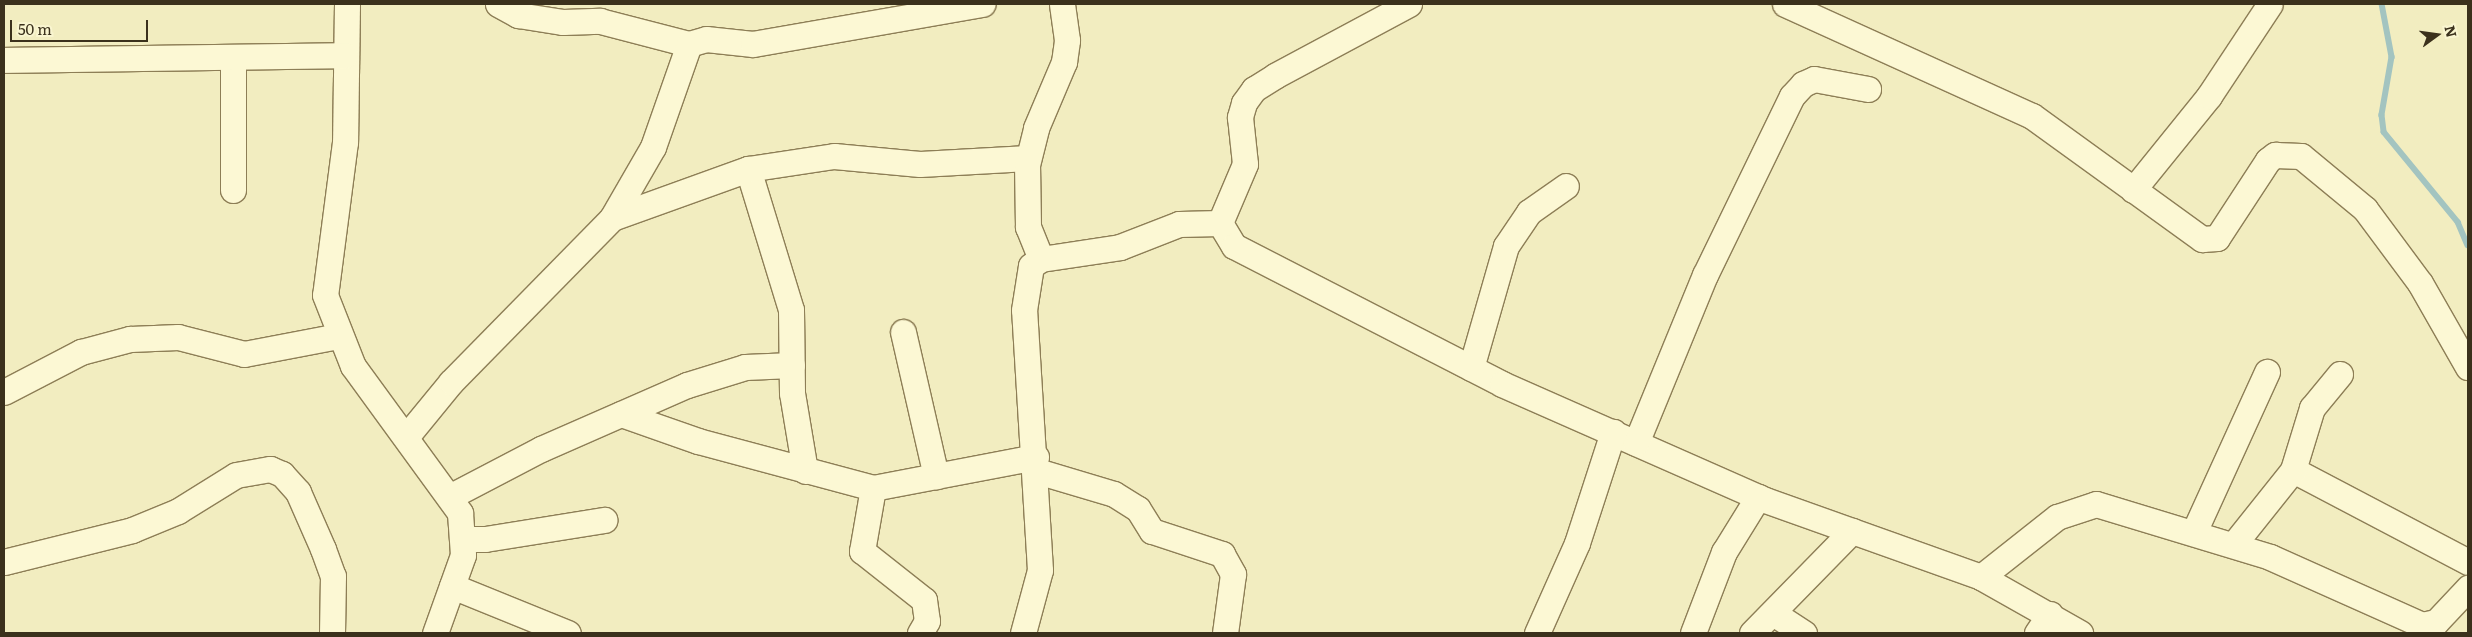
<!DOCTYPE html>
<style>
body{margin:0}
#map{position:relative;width:2472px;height:637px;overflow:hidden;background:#f2edc0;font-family:Literata,serif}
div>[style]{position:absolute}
.stream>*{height:5.5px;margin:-2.75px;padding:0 2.75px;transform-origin:2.75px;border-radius:2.75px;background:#a3c4c0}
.roads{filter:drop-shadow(1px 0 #8d7e56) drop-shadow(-1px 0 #8d7e56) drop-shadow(0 1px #8d7e56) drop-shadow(0 -1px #8d7e56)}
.minor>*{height:25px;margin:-12.5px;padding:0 12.5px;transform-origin:12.5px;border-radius:12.5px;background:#fcf8d4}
span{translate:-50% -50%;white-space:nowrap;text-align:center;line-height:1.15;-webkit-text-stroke:4.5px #f9f5d0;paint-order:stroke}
.frame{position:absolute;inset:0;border:5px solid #3b311c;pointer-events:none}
.north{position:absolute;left:2412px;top:10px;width:50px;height:50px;-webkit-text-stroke:4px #f9f5d0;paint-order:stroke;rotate:76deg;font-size:14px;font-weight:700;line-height:20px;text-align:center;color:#3b311c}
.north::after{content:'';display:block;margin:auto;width:18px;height:22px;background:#3b311c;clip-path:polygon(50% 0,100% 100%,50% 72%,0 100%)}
.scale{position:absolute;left:10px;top:20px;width:138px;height:22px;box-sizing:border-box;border:2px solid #3b311c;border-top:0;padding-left:6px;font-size:15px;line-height:18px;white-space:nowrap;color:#3b311c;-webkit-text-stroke:4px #f9f5d0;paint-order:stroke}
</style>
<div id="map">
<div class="stream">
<i style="left:2382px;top:4px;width:54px;rotate:79.3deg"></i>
<i style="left:2392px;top:57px;width:59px;rotate:99.8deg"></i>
<i style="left:2382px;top:115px;width:17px;rotate:83deg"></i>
<i style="left:2384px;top:132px;width:117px;rotate:50.6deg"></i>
<i style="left:2458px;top:222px;width:25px;rotate:67deg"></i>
</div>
<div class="roads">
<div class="minor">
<i style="left:347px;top:4px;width:138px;rotate:90.8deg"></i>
<i style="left:345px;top:142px;width:154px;rotate:97.4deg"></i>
<i style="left:325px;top:295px;width:76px;rotate:68.5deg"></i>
<i style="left:353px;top:366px;width:182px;rotate:53.9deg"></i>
<i style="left:460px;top:513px;width:42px;rotate:85.9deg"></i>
<i style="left:463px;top:555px;width:83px;rotate:109.7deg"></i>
<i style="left:498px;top:4px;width:23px;rotate:29deg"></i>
<i style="left:518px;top:15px;width:46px;rotate:8.8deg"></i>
<i style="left:563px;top:22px;width:37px;rotate:-2deg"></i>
<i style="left:600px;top:21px;width:92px;rotate:14.5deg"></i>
<i style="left:1409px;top:4px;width:152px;rotate:151.8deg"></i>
<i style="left:1275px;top:76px;width:25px;rotate:148deg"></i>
<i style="left:1254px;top:89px;width:17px;rotate:126deg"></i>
<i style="left:1244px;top:103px;width:15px;rotate:106deg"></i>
<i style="left:1240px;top:117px;width:47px;rotate:83.9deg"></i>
<i style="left:1245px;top:164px;width:64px;rotate:113deg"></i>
<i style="left:1220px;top:223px;width:27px;rotate:59deg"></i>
<i style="left:1234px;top:246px;width:301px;rotate:27.2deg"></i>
<i style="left:1502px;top:384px;width:287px;rotate:23.8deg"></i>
<i style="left:1765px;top:500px;width:229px;rotate:19.6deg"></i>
<i style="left:1981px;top:577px;width:114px;rotate:29.5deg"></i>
<i style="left:1785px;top:4px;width:271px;rotate:24.4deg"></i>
<i style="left:2032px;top:116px;width:210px;rotate:35.9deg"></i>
<i style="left:2202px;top:239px;width:15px;rotate:-4deg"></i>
<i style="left:2217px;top:238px;width:93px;rotate:-56.8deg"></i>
<i style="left:2268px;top:160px;width:9px;rotate:-36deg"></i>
<i style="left:2275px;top:155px;width:26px;rotate:2deg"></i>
<i style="left:2301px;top:156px;width:83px;rotate:39.6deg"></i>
<i style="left:2365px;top:209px;width:92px;rotate:53.4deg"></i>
<i style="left:2420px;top:283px;width:97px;rotate:60.3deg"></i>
<i style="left:233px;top:57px;width:133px;rotate:90deg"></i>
<i style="left:4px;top:60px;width:341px;rotate:-0.8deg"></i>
<i style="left:748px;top:169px;width:147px;rotate:73deg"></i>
<i style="left:791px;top:310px;width:83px;rotate:89.3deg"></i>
<i style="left:792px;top:393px;width:79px;rotate:80.5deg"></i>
<i style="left:2133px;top:190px;width:121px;rotate:-51deg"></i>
<i style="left:2209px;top:96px;width:110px;rotate:-56.5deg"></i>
<i style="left:612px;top:218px;width:145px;rotate:-19.8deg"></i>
<i style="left:748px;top:169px;width:87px;rotate:-8.6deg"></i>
<i style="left:834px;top:156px;width:86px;rotate:5.3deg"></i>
<i style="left:920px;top:164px;width:108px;rotate:-3.2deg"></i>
<i style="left:1041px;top:259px;width:35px;rotate:-112deg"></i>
<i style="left:1028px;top:227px;width:62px;rotate:-90.9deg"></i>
<i style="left:1027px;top:165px;width:38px;rotate:-76deg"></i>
<i style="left:1036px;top:128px;width:72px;rotate:-67deg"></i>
<i style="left:1064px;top:62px;width:22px;rotate:-82deg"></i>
<i style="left:1067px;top:40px;width:36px;rotate:-98deg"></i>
<i style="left:903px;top:332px;width:148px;rotate:77.1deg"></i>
<i style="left:1471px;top:368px;width:127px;rotate:-74deg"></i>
<i style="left:1506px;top:246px;width:41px;rotate:-55.9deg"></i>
<i style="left:1529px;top:212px;width:45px;rotate:-35.1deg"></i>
<i style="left:4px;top:392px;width:87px;rotate:-27.5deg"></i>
<i style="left:81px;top:352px;width:51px;rotate:-14.9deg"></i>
<i style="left:130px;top:339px;width:48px;rotate:-2.4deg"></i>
<i style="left:178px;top:337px;width:68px;rotate:14.4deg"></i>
<i style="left:244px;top:354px;width:96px;rotate:-10.8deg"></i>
<i style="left:621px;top:414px;width:82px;rotate:19.3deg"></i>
<i style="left:698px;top:441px;width:181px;rotate:15deg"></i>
<i style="left:873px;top:488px;width:166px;rotate:-10.8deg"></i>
<i style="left:406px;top:437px;width:71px;rotate:-50.7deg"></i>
<i style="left:451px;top:382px;width:230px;rotate:-45.5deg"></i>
<i style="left:612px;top:218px;width:82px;rotate:-60deg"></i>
<i style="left:653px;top:147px;width:109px;rotate:-70.7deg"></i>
<i style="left:689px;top:44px;width:18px;rotate:-16deg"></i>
<i style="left:706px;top:39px;width:47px;rotate:6.1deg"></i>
<i style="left:753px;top:44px;width:233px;rotate:-9.9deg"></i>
<i style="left:1636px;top:443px;width:182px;rotate:-67.7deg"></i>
<i style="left:1705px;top:275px;width:199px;rotate:-64.1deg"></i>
<i style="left:1792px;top:96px;width:16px;rotate:-47deg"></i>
<i style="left:1803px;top:84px;width:12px;rotate:-24deg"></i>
<i style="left:1814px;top:79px;width:55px;rotate:10.5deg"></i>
<i style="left:2293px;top:470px;width:198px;rotate:27.7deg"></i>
<i style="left:1037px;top:471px;width:80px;rotate:16.6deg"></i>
<i style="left:1114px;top:494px;width:28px;rotate:32deg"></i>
<i style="left:1138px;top:509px;width:26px;rotate:58deg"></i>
<i style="left:1152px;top:531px;width:74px;rotate:18.2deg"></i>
<i style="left:1222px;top:554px;width:23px;rotate:61deg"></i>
<i style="left:1233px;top:574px;width:60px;rotate:97.7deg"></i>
<i style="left:873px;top:488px;width:64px;rotate:99.9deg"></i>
<i style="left:862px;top:551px;width:79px;rotate:38.3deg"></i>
<i style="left:924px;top:600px;width:21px;rotate:82deg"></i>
<i style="left:927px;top:621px;width:14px;rotate:120deg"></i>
<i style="left:451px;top:496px;width:102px;rotate:-27.6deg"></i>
<i style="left:541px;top:449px;width:159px;rotate:-23.7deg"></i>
<i style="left:687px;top:385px;width:61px;rotate:-17.2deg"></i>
<i style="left:745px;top:367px;width:47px;rotate:-2.4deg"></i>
<i style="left:2194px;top:532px;width:176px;rotate:-65.5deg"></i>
<i style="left:465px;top:539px;width:20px"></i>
<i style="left:485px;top:539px;width:121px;rotate:-9.1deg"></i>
<i style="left:2234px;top:544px;width:95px;rotate:-51.4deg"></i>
<i style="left:2293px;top:470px;width:65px;rotate:-73deg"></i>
<i style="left:2312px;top:408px;width:44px;rotate:-50.5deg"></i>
<i style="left:4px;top:562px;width:132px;rotate:-14deg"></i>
<i style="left:132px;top:530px;width:50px;rotate:-22.4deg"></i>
<i style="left:178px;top:511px;width:68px;rotate:-31.8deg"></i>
<i style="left:236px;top:475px;width:35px;rotate:-10deg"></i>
<i style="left:270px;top:469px;width:13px;rotate:23deg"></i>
<i style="left:282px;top:474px;width:24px;rotate:48deg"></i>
<i style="left:298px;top:492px;width:62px;rotate:66.3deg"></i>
<i style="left:323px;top:549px;width:29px;rotate:70deg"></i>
<i style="left:333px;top:576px;width:57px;rotate:91deg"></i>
<i style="left:1981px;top:577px;width:97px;rotate:-38.3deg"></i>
<i style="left:2057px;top:517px;width:41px;rotate:-18.4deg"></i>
<i style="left:2096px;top:504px;width:182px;rotate:16.9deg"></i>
<i style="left:2270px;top:557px;width:167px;rotate:24.1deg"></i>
<i style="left:2422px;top:625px;width:14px;rotate:-12deg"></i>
<i style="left:2436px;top:622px;width:47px;rotate:-46.7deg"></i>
<i style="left:452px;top:586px;width:125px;rotate:22.1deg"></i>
<i style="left:1773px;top:613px;width:37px;rotate:33deg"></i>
<i style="left:1023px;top:633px;width:65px;rotate:-74.9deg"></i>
<i style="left:1040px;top:570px;width:260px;rotate:-93.5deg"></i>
<i style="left:1024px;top:310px;width:45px;rotate:-81deg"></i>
<i style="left:1031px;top:266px;width:12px;rotate:-35deg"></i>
<i style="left:1041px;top:259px;width:80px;rotate:-8.6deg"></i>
<i style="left:1120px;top:247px;width:63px;rotate:-21.3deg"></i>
<i style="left:1179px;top:224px;width:41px;rotate:-1.4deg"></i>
<i style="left:1537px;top:633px;width:98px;rotate:-66deg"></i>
<i style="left:1577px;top:543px;width:117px;rotate:-72deg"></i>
<i style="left:1693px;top:633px;width:87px;rotate:-69.1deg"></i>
<i style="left:1724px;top:552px;width:65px;rotate:-58.3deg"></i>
<i style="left:1752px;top:633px;width:143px;rotate:-45.6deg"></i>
<i style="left:2037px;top:633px;width:23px;rotate:-56deg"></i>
</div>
</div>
<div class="frame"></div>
<div class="north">N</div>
<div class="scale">50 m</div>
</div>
